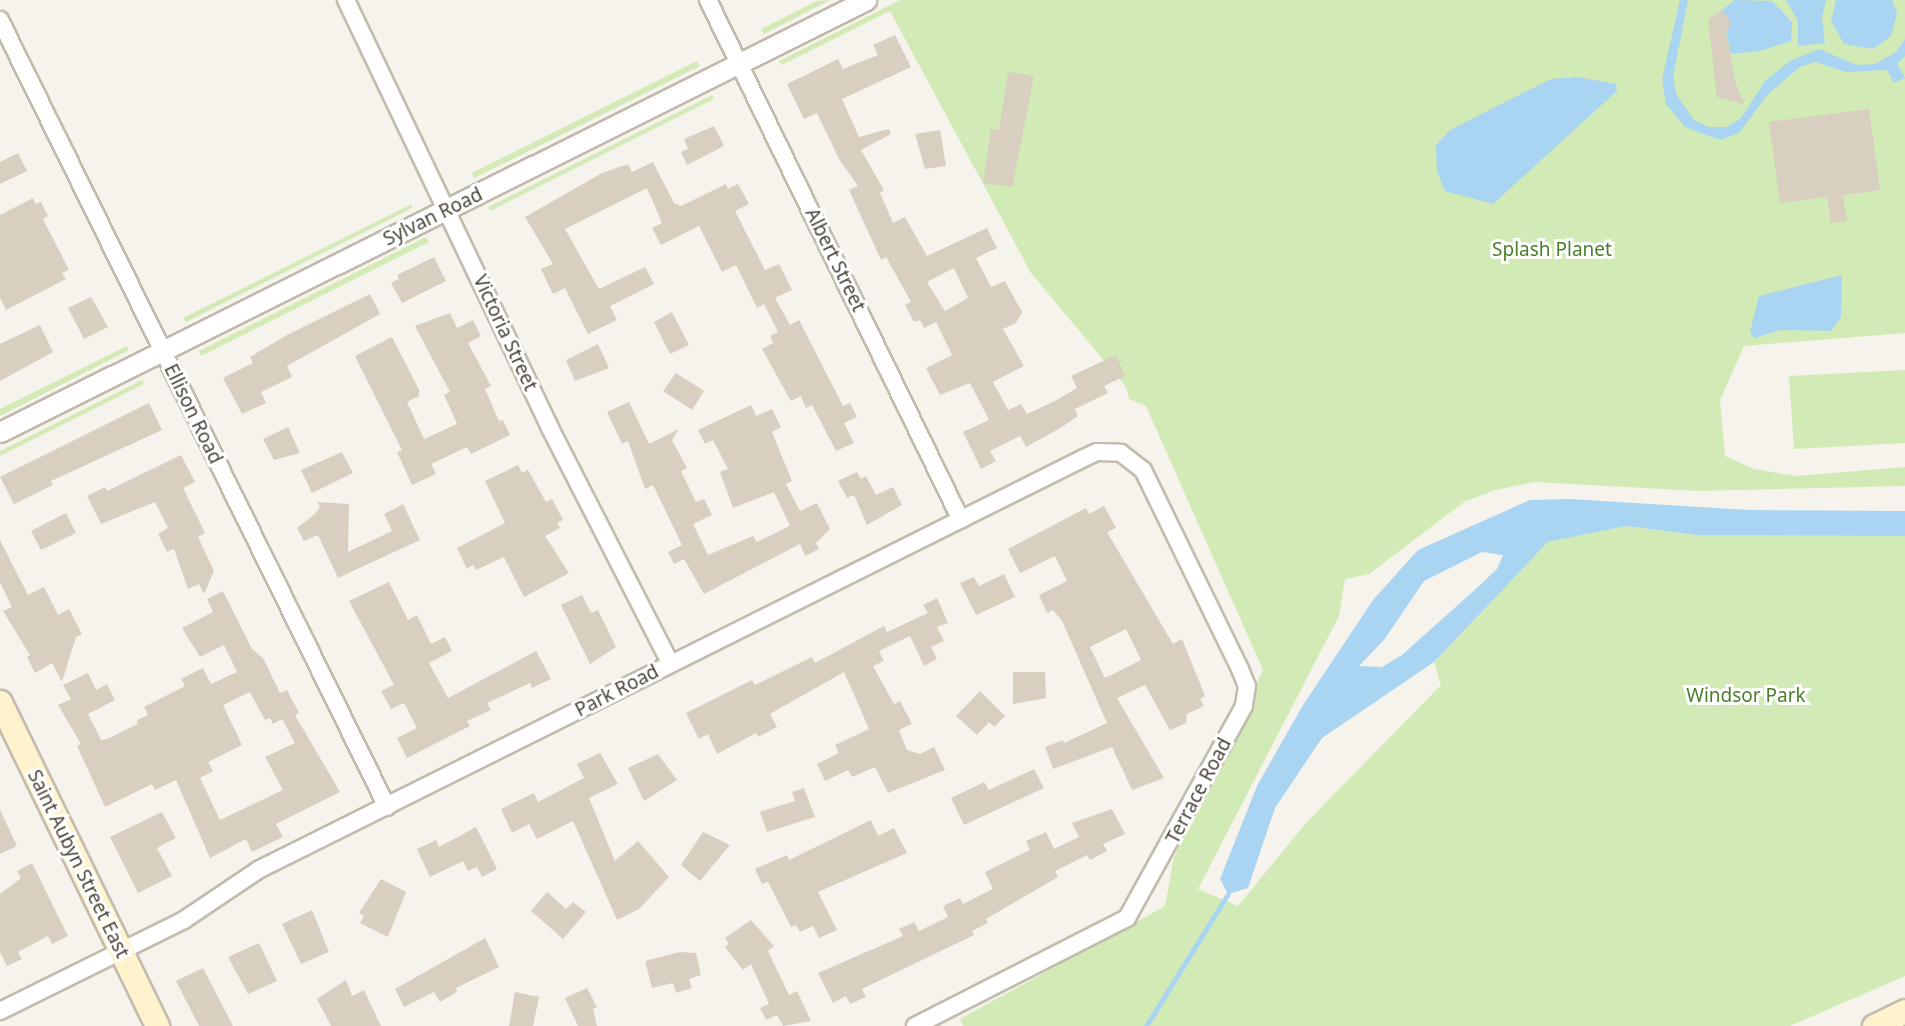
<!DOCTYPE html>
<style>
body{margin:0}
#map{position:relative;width:1905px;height:1026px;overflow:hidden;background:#f6f3ec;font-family:"Noto Sans",sans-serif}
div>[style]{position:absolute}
.green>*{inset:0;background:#d2eab5}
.water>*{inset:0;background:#a9d4f2}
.stream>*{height:5px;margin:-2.5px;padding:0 2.5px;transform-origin:2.5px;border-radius:2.5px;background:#a9d4f2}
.building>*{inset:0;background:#d8cfc1}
.roads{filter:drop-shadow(2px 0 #c2bbae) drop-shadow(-2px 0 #c2bbae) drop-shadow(0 2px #c2bbae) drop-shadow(0 -2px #c2bbae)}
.minor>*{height:16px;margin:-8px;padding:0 8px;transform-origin:8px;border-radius:8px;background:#fff}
.tertiary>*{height:19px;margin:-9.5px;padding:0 9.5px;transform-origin:9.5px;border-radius:9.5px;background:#fff}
.secondary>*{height:23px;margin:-11.5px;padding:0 11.5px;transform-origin:11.5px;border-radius:11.5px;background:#fff3cd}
span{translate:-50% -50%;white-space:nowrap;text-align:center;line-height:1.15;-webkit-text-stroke:6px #fff;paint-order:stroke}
.street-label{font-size:19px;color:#4b4439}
.park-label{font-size:19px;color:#4a7f2a}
</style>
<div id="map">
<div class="green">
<i style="clip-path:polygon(830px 0,764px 34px,761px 29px,817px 1px)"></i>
<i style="clip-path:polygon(900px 0,1905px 0,1905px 333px,1744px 346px,1720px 400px,1725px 456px,1754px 469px,1796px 476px,1905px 467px,1905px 486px,1698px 491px,1535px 482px,1495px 490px,1464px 502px,1369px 574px,1345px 579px,1339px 616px,1198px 889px,1238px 906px,1305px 824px,1441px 685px,1434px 662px,1548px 542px,1626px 526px,1697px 535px,1905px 536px,1905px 976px,1790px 1026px,963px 1026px,960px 1019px,1165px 906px,1174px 857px,1263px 670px,1146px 406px,1129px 399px,1126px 387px,1031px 273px,890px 11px,782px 65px,779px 61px)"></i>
<i style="clip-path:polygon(697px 61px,700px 66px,474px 178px,472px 173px)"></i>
<i style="clip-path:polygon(712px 95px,714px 99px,490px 211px,488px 207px)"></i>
<i style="clip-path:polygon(412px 204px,412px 208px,186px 322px,183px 318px)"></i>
<i style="clip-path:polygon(426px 237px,429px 242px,201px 356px,199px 351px)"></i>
<i style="clip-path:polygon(127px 346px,129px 350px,0 416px,0 409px)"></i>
<i style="clip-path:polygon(1905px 370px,1905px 443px,1794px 449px,1789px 376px)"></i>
<i style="clip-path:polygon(142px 380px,144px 384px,0 456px,0 451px)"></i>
</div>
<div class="water">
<i style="clip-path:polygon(1680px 0,1688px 0,1673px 77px,1676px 94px,1694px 120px,1709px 127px,1727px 127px,1741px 118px,1765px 81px,1790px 61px,1819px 49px,1857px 65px,1875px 64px,1896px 52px,1905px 39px,1905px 56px,1897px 64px,1905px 78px,1894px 83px,1887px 70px,1846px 72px,1815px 62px,1800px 67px,1768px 94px,1740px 132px,1721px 140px,1700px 133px,1684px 126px,1666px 104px,1662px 79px)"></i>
<i style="clip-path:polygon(1735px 0,1772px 1px,1792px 22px,1791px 41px,1760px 51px,1731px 54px,1726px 32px,1731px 24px,1722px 10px)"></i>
<i style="clip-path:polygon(1786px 0,1826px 0,1822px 17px,1825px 43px,1798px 46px,1798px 21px)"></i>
<i style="clip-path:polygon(1836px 0,1892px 0,1897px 13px,1891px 36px,1873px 49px,1844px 44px,1831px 21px)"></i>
<i style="clip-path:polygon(1577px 77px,1616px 84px,1617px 91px,1493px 204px,1445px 191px,1437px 171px,1436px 145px,1450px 130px,1551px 79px)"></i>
<i style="clip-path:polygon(1842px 275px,1841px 317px,1831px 331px,1780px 330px,1755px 338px,1750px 332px,1759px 296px)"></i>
<i style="clip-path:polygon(evenodd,1569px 499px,1749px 510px,1905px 511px,1905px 536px,1697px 535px,1626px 526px,1548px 542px,1434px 662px,1322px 738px,1275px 808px,1248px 888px,1228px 894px,1220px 879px,1257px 786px,1303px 705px,1373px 600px,1418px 550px,1530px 500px,1569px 499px,1482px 552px,1503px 555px,1497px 569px,1478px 587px,1402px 655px,1382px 667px,1359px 666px,1384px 640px,1424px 581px,1482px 552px)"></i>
</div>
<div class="stream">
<i style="left:1146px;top:1026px;width:155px;rotate:-58.2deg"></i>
</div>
<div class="building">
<i style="clip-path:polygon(1722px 10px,1731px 24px,1726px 32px,1735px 81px,1744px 104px,1717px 97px,1708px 19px)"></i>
<i style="clip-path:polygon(evenodd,895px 35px,911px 67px,842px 99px,859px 137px,889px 129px,891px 134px,861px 150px,884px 190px,880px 193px,893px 223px,905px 217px,927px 256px,987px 228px,997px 248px,976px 258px,991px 287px,1005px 281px,1022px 312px,1016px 323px,1003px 329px,1024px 366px,993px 382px,1008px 410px,1021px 404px,1027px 414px,1055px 401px,1077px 388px,1071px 376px,1116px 355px,1125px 376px,1104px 386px,1108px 393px,1075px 409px,1078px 416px,1062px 427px,1026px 447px,1020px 436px,990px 451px,996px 461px,981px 469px,963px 432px,989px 420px,970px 383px,940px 395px,926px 368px,952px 355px,936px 322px,924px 328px,920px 320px,914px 322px,905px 305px,911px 302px,886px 257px,881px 260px,849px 190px,858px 186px,839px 159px,817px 113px,804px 119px,787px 84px,838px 59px,843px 69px,878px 55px,873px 45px,895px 35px,954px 268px,968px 298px,945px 311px,927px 282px,954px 268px)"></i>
<i style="clip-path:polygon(1008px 72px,1034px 76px,1012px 187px,983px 183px,991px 129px,999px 130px)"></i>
<i style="clip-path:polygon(1869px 109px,1880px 190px,1843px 195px,1847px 221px,1831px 223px,1827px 197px,1780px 203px,1769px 122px)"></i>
<i style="clip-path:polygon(714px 126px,724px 146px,687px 165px,681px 152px,688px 149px,684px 139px)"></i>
<i style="clip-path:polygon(940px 130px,946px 166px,925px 169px,915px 134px)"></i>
<i style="clip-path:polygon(18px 153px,27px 171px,0 184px,0 162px)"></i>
<i style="clip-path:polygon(653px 162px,674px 203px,681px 206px,726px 184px,728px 189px,738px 184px,749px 204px,735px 211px,765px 270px,779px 264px,792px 290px,775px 298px,790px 325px,799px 320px,843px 406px,850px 403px,857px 417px,844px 423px,854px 443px,836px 451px,812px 405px,806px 408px,801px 396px,791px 401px,762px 349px,773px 343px,770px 336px,778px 332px,764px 304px,757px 308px,736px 265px,722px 272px,699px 226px,661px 245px,652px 228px,662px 223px,647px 188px,565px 229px,599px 289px,645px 267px,654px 284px,610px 306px,617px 320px,588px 334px,565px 288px,553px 294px,541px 269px,553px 264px,525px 217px,602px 173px,628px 164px,632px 172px)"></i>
<i style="clip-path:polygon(33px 198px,36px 204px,41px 202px,48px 216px,43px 219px,69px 270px,62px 273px,66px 279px,6px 310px,0 298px,0 215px)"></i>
<i style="clip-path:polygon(434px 257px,446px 281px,402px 303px,391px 283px,399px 279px,397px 275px)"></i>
<i style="clip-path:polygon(370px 294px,380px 314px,287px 366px,292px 377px,261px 392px,266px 403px,242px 414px,223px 378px,253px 363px,250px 357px,287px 335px)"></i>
<i style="clip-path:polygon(91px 297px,108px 327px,84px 339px,68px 308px)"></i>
<i style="clip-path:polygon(672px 312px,689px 345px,670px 354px,654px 322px)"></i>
<i style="clip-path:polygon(450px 313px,457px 328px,473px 320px,481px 336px,468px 343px,491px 386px,485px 389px,499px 421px,503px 420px,510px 435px,471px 454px,467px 447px,431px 464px,436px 474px,412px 485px,397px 452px,402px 450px,355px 356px,392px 337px,419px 390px,419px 396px,407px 402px,424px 439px,457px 424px,444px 395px,450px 392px,415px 326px)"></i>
<i style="clip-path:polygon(40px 325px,53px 352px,0 381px,0 344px)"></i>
<i style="clip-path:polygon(598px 344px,609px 368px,575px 381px,566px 360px)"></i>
<i style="clip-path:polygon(676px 373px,704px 391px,692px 410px,663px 391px)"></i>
<i style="clip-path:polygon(629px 402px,649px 444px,679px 429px,672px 440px,687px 468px,681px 471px,696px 502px,704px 499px,712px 515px,693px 524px,708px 555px,753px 536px,757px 542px,790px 526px,774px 492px,733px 508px,720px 472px,728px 469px,713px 440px,705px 444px,698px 430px,751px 405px,756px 416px,772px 409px,781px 427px,772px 432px,792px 481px,786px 484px,800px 511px,817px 503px,830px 529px,816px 543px,819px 549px,805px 556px,800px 544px,704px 594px,684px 559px,674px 564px,668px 552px,682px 545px,653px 485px,645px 489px,628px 441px,622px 444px,607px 412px)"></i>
<i style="clip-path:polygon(149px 403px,162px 430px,51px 481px,53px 485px,14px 504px,0 477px)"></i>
<i style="clip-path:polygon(288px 427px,300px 453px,274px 460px,263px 439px)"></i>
<i style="clip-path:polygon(342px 452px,353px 473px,312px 493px,301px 470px)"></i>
<i style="clip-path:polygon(181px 455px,195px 482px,183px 488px,205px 533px,198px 537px,214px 571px,204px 594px,199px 584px,188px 589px,174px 549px,167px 552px,158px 534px,168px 528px,155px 502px,101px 524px,87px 496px,105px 487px,107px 491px)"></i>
<i style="clip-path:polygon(518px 465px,522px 473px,528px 470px,546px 502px,552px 499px,563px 520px,557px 523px,560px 528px,545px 536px,569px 573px,524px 597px,504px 557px,476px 570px,473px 565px,467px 569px,457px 548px,505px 523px,485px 481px)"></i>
<i style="clip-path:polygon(857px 472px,861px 479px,866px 476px,876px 495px,893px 487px,902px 505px,867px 525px,854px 495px,847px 498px,838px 481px)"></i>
<i style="clip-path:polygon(317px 502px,349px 504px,348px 552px,392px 531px,384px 514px,403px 504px,420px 540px,338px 578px,318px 535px,304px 541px,297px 528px,315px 514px,320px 507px)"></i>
<i style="clip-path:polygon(evenodd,1104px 506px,1116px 528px,1107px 532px,1173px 644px,1182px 639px,1205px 696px,1200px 699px,1204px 706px,1187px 714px,1186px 723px,1170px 730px,1145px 685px,1117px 698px,1164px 778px,1132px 790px,1112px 747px,1053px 769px,1045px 747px,1063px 740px,1064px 743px,1107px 723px,1062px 621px,1053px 610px,1047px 613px,1039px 595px,1067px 581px,1055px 556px,1020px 573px,1008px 549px,1086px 508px,1089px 514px,1104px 506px,1126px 629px,1141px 660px,1105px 678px,1090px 647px,1126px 629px)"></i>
<i style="clip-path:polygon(66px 513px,76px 533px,41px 550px,31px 531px)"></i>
<i style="clip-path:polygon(0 540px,28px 595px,44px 587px,58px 615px,69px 609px,82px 634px,76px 637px,62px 682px,52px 663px,35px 673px,27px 657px,30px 655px,3px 611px,12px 607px,0 582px)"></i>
<i style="clip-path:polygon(1004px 574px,1015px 597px,976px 615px,960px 583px,974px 577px,979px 586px)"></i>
<i style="clip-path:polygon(389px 582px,408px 620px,417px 615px,431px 644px,445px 637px,452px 651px,429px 663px,448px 698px,536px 651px,551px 679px,532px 688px,530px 683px,487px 703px,491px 710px,467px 721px,470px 726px,407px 758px,397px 738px,417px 728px,404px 703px,391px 709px,381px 691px,394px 685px,349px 601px)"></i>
<i style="clip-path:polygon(evenodd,223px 591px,252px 649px,263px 658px,280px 693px,287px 690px,299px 713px,295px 715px,340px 792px,276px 824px,283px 837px,252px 852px,246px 839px,210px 858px,176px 780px,155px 790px,152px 784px,105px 807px,77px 746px,81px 744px,58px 705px,71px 699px,63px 685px,88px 673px,96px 690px,107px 684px,115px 700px,88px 714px,101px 740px,107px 739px,138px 724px,137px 720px,148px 715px,144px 707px,185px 686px,181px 679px,203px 668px,211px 684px,237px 672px,224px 645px,200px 657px,182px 628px,213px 612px,207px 599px,223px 591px,250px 692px,265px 720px,270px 718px,273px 724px,282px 719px,295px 743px,265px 757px,283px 790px,220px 820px,200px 778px,213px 771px,208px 762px,242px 745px,223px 705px,250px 692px)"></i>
<i style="clip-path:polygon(582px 595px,591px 613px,598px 610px,616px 647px,590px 664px,561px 605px)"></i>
<i style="clip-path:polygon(937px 598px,948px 623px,937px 627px,944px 641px,931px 647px,937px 659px,924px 666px,910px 636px,879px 651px,884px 661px,873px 666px,894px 704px,900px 701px,912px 724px,899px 730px,907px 750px,920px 754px,934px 747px,945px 770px,888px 793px,875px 767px,852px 777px,848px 770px,825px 781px,817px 764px,839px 753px,835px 745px,869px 729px,844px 672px,770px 714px,777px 727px,758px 737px,756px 733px,717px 754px,708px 734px,699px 739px,686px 713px,752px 680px,755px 685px,812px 657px,815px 663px,884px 626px,887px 632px,928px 613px,923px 605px)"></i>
<i style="clip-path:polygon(1013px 672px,1045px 672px,1046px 698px,1013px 704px)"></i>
<i style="clip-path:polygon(980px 691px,1005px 716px,994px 727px,989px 722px,977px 735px,956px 716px)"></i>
<i style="clip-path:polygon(600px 753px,618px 784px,589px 798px,615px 861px,638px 841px,669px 877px,639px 909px,617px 920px,573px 821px,537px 839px,529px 824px,512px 833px,501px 809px,534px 793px,538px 802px,584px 778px,577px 764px)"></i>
<i style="clip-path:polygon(658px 754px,677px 780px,644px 801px,628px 768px)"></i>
<i style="clip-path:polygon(1034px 769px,1044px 788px,964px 825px,951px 798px,984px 782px,989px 790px)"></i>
<i style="clip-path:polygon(804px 788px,815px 817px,767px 832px,760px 812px,795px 801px,792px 792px)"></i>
<i style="clip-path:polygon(1112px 809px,1125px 834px,1103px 844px,1107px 851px,1090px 860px,1087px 855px,1055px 871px,1058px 877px,986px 919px,988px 923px,972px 931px,974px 935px,862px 989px,866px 997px,850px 1004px,846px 996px,833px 1003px,818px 973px,903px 936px,899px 929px,914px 922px,919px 931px,948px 917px,943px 906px,960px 898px,963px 904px,993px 889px,985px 872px,1030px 850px,1026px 841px,1046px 832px,1054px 849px,1079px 837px,1072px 823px)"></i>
<i style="clip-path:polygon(0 810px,17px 846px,0 854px)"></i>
<i style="clip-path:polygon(162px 812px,176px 838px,157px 848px,172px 876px,138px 893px,110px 837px)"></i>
<i style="clip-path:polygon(871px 820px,878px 836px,894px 828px,907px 853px,818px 892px,837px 930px,819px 938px,813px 926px,800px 932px,796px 925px,791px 927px,768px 882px,762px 884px,755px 869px,787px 855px,789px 860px)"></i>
<i style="clip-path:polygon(476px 827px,497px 869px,482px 877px,477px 867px,468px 871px,463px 861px,430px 877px,417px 849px,436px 840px,439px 847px)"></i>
<i style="clip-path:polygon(703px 832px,730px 845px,700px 881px,681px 865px)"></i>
<i style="clip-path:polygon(32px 863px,68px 936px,52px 944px,48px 936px,18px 952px,22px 959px,7px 966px,0 952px,0 894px,21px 878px,17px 871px)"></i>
<i style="clip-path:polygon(381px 879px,406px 892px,388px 937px,360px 923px,364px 916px,359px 913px)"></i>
<i style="clip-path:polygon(547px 892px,566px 909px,573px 902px,586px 912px,563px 939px,531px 911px)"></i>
<i style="clip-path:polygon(312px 910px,329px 952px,301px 964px,282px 924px)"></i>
<i style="clip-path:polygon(751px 920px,774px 946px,768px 951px,789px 995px,797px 991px,811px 1021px,783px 1026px,777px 1015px,766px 1020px,760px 1008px,769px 1004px,751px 964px,743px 970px,725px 947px,729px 944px,725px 938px)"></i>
<i style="clip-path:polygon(485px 938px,499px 967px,456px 988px,457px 992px,440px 1002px,434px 992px,404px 1007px,395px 989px)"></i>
<i style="clip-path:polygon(259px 943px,277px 981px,248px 994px,228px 957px)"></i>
<i style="clip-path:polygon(680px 952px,696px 953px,701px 975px,689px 979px,692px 988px,676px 993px,673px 983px,652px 988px,645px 961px)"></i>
<i style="clip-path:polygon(203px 968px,233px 1026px,199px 1026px,176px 981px)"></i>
<i style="clip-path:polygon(346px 980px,352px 996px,364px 990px,381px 1026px,331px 1026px,317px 999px)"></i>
<i style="clip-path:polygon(587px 988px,597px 1007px,593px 1009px,597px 1026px,578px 1026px,565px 998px)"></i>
<i style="clip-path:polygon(515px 992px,539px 997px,533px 1026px,509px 1026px)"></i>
</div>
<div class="roads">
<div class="minor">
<i style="left:346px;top:0;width:474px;rotate:64.5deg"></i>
<i style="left:550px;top:428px;width:265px;rotate:62.9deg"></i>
<i style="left:708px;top:0;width:578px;rotate:64.06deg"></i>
<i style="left:0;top:20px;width:877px;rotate:63.81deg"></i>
<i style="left:0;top:1011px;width:205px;rotate:-26.3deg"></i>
<i style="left:184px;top:920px;width:89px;rotate:-34deg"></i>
<i style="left:258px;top:870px;width:923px;rotate:-26.51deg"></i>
<i style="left:1084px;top:458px;width:14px;rotate:-25deg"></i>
<i style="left:1097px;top:452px;width:24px;rotate:2deg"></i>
<i style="left:1121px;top:453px;width:28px;rotate:38deg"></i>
<i style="left:1143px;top:470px;width:221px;rotate:64deg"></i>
<i style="left:1240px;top:669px;width:18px;rotate:68deg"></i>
<i style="left:1247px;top:686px;width:20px;rotate:99deg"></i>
<i style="left:1244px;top:706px;width:242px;rotate:118.9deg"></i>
<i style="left:1127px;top:918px;width:238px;rotate:153deg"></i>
</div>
<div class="tertiary">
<i style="left:0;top:432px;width:968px;rotate:-26.51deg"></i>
</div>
<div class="secondary">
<i style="left:0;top:702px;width:360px;rotate:64.1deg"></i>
<i style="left:1874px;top:1026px;width:34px;rotate:-26deg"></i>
</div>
</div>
<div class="street-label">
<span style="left:433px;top:217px;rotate:-26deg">Sylvan Road</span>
<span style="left:835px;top:260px;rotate:64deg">Albert Street</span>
<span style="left:505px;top:333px;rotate:65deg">Victoria Street</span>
<span style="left:193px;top:414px;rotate:64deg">Ellison Road</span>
<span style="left:617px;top:691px;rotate:-27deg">Park Road</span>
<span style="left:1199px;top:791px;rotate:-62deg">Terrace Road</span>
<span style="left:78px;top:864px;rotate:64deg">Saint Aubyn Street East</span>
</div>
<div class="park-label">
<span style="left:1552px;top:250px">Splash Planet</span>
<span style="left:1746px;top:696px">Windsor Park</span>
</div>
</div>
